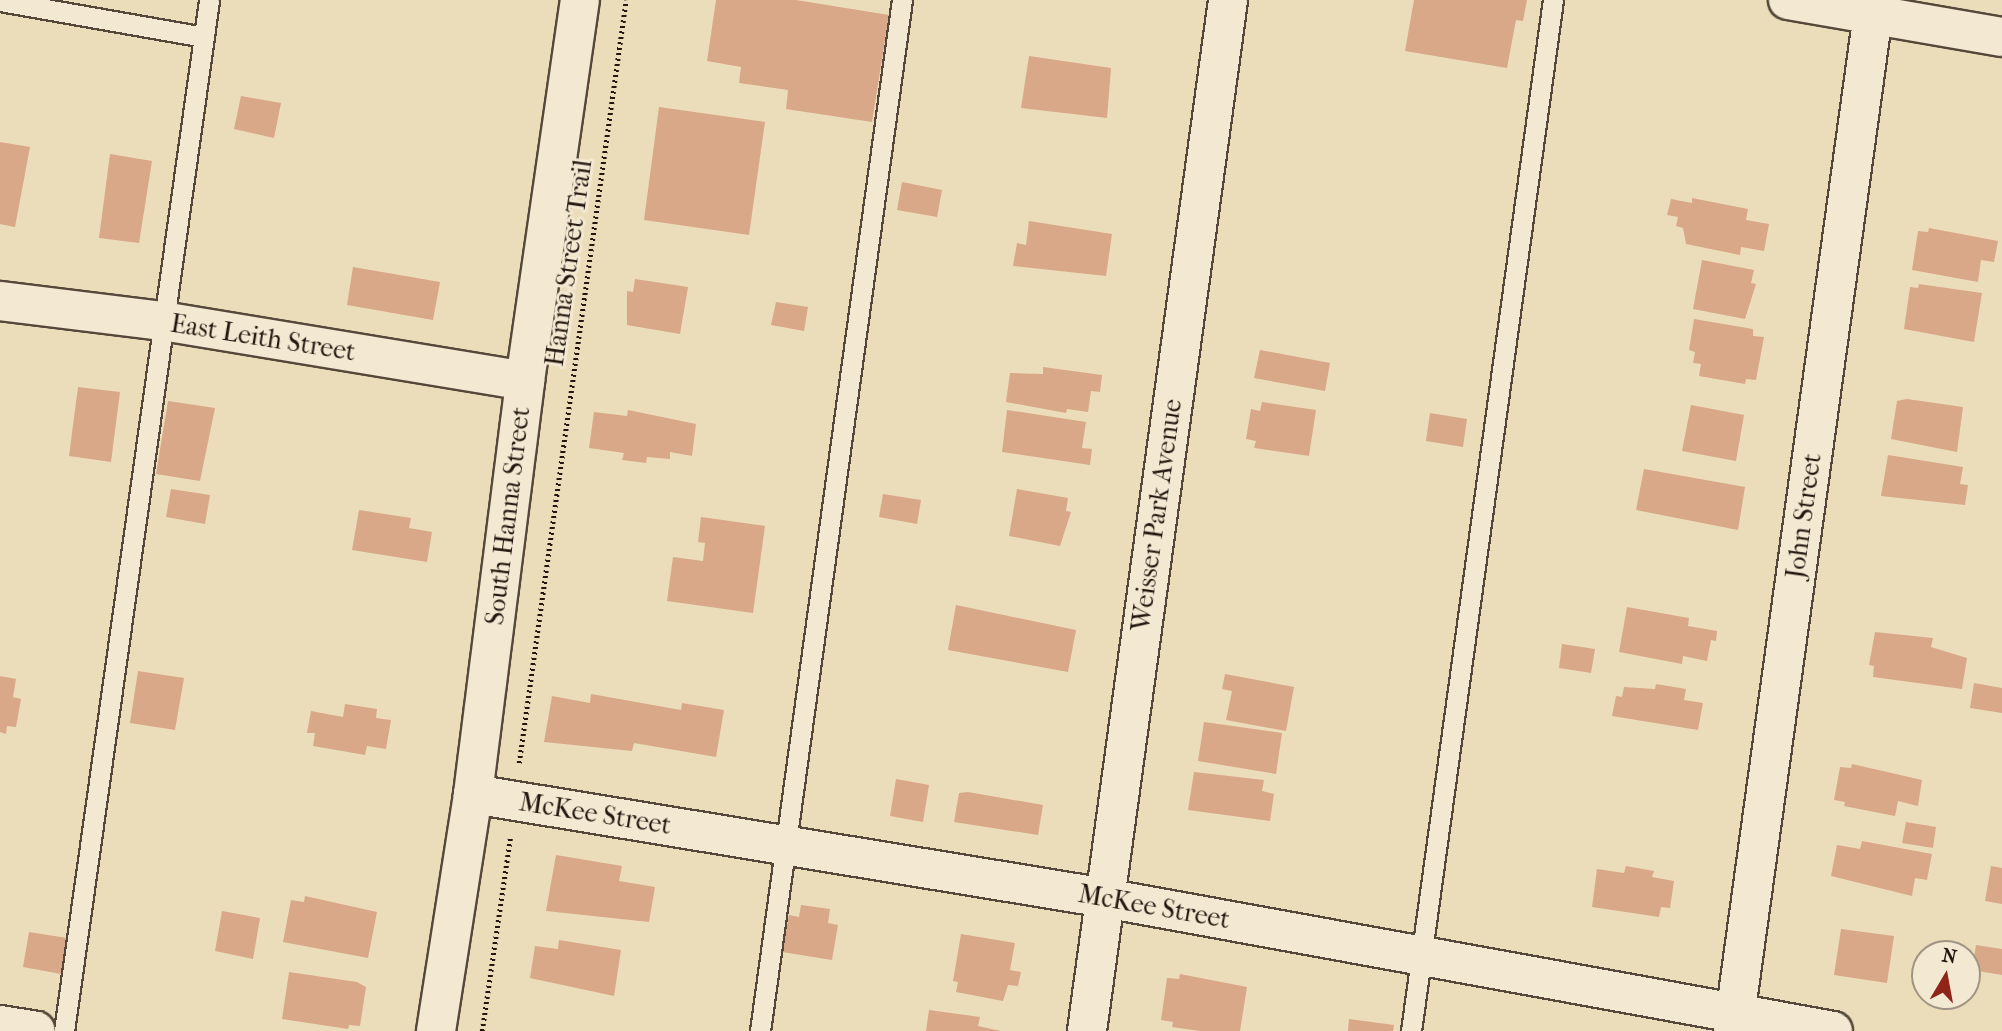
<!DOCTYPE html>
<style>
body{margin:0}
#map{position:relative;width:2002px;height:1031px;overflow:hidden;background:#ecddba;font-family:"IM FELL French Canon",serif}
div>[style]{position:absolute}
.building>*{inset:0;background:#d8a889}
.path>*{height:4.5px;margin-top:-2.25px;transform-origin:0;background:repeating-linear-gradient(90deg,#23160f 0 2px,transparent 0 5.5px)}
.roads{filter:drop-shadow(2px 0 #55483a) drop-shadow(-2px 0 #55483a) drop-shadow(0 2px #55483a) drop-shadow(0 -2px #55483a)}
.lane>*{height:19px;margin:-9.5px;padding:0 9.5px;transform-origin:9.5px;border-radius:9.5px;background:#f3e9d2}
.street>*{height:38px;margin:-19px;padding:0 19px;transform-origin:19px;border-radius:19px;background:#f3e9d2}
.secondary>*{height:38px;margin:-19px;padding:0 19px;transform-origin:19px;border-radius:19px;background:#f3e9d2}
span{translate:-50% -50%;white-space:nowrap;text-align:center;line-height:1.15;-webkit-text-stroke:6px #f3e9d2;paint-order:stroke}
.street-label{font-size:26px;color:#23160f}
.north{position:absolute;left:1911px;top:940px;width:70px;height:70px;box-sizing:border-box;background:#f3e9d2;border:2px solid #a09584;border-radius:50%;rotate:10deg;font-size:19px;font-weight:700;line-height:28px;text-align:center;color:#23160f}
.north::after{content:'';display:block;margin:auto;width:24px;height:32px;background:#8f2418;clip-path:polygon(50% 0,100% 100%,50% 72%,0 100%)}
</style>
<div id="map">
<div class="building">
<i style="clip-path:polygon(716px 0,796px 0,889px 15px,872px 122px,786px 109px,788px 90px,739px 83px,741px 67px,707px 61px)"></i>
<i style="clip-path:polygon(1414px 0,1527px 0,1523px 21px,1516px 20px,1507px 68px,1405px 51px)"></i>
<i style="clip-path:polygon(1029px 56px,1111px 68px,1107px 118px,1021px 108px)"></i>
<i style="clip-path:polygon(241px 96px,281px 103px,274px 138px,234px 129px)"></i>
<i style="clip-path:polygon(659px 107px,765px 122px,749px 235px,644px 220px)"></i>
<i style="clip-path:polygon(0 142px,30px 147px,15px 227px,0 224px)"></i>
<i style="clip-path:polygon(110px 154px,152px 161px,139px 243px,99px 238px)"></i>
<i style="clip-path:polygon(902px 182px,942px 190px,937px 217px,897px 210px)"></i>
<i style="clip-path:polygon(1692px 198px,1748px 209px,1746px 220px,1769px 224px,1764px 251px,1741px 247px,1740px 255px,1686px 244px,1683px 228px,1676px 226px,1678px 217px,1667px 215px,1671px 199px,1692px 203px)"></i>
<i style="clip-path:polygon(1029px 221px,1112px 234px,1106px 276px,1013px 266px,1017px 243px,1026px 245px)"></i>
<i style="clip-path:polygon(1929px 228px,1998px 241px,1994px 262px,1981px 260px,1978px 282px,1912px 270px,1918px 231px,1928px 232px)"></i>
<i style="clip-path:polygon(1702px 260px,1754px 270px,1751px 283px,1756px 284px,1745px 319px,1693px 309px)"></i>
<i style="clip-path:polygon(353px 267px,440px 282px,433px 320px,347px 305px)"></i>
<i style="clip-path:polygon(635px 279px,688px 287px,680px 334px,627px 325px,627px 291px,633px 292px)"></i>
<i style="clip-path:polygon(1919px 284px,1982px 293px,1974px 342px,1904px 329px,1910px 287px,1918px 288px)"></i>
<i style="clip-path:polygon(776px 302px,808px 307px,804px 331px,771px 325px)"></i>
<i style="clip-path:polygon(1694px 319px,1753px 329px,1753px 336px,1764px 337px,1756px 380px,1746px 379px,1745px 384px,1699px 376px,1701px 364px,1693px 363px,1695px 352px,1689px 350px)"></i>
<i style="clip-path:polygon(1260px 350px,1330px 363px,1325px 391px,1254px 378px)"></i>
<i style="clip-path:polygon(1043px 367px,1102px 375px,1100px 392px,1091px 391px,1088px 412px,1067px 409px,1066px 413px,1006px 402px,1010px 373px,1043px 374px)"></i>
<i style="clip-path:polygon(78px 387px,120px 392px,111px 462px,69px 456px)"></i>
<i style="clip-path:polygon(1907px 399px,1963px 407px,1957px 452px,1891px 439px,1897px 401px)"></i>
<i style="clip-path:polygon(168px 401px,215px 408px,200px 481px,156px 474px)"></i>
<i style="clip-path:polygon(1262px 402px,1316px 410px,1309px 456px,1254px 448px,1256px 441px,1246px 439px,1251px 409px,1260px 411px)"></i>
<i style="clip-path:polygon(1691px 405px,1744px 415px,1736px 461px,1682px 451px)"></i>
<i style="clip-path:polygon(628px 410px,696px 424px,692px 456px,670px 452px,670px 459px,647px 457px,646px 463px,622px 460px,624px 453px,589px 448px,594px 412px,627px 416px)"></i>
<i style="clip-path:polygon(1007px 410px,1086px 422px,1082px 448px,1092px 449px,1090px 465px,1002px 452px)"></i>
<i style="clip-path:polygon(1430px 413px,1467px 419px,1463px 447px,1426px 441px)"></i>
<i style="clip-path:polygon(1888px 455px,1963px 467px,1960px 484px,1968px 485px,1965px 505px,1881px 496px)"></i>
<i style="clip-path:polygon(1644px 469px,1745px 487px,1738px 530px,1636px 510px)"></i>
<i style="clip-path:polygon(171px 489px,210px 495px,205px 524px,166px 517px)"></i>
<i style="clip-path:polygon(1017px 489px,1068px 498px,1066px 511px,1071px 512px,1060px 546px,1009px 536px)"></i>
<i style="clip-path:polygon(883px 494px,921px 500px,917px 524px,879px 517px)"></i>
<i style="clip-path:polygon(359px 510px,411px 518px,409px 528px,432px 532px,427px 562px,352px 550px)"></i>
<i style="clip-path:polygon(701px 517px,765px 526px,753px 613px,667px 601px,673px 557px,703px 561px,705px 543px,698px 542px)"></i>
<i style="clip-path:polygon(956px 605px,1076px 630px,1068px 672px,948px 650px)"></i>
<i style="clip-path:polygon(1627px 607px,1689px 618px,1688px 626px,1717px 631px,1716px 641px,1711px 640px,1707px 661px,1683px 656px,1682px 664px,1619px 652px)"></i>
<i style="clip-path:polygon(1875px 632px,1933px 638px,1931px 647px,1967px 658px,1962px 689px,1873px 677px,1874px 666px,1869px 665px)"></i>
<i style="clip-path:polygon(1562px 644px,1595px 649px,1591px 673px,1559px 668px)"></i>
<i style="clip-path:polygon(138px 671px,184px 678px,175px 730px,130px 723px)"></i>
<i style="clip-path:polygon(1225px 674px,1294px 687px,1286px 731px,1226px 720px,1232px 691px,1222px 689px)"></i>
<i style="clip-path:polygon(0 676px,16px 679px,13px 697px,21px 699px,16px 727px,7px 726px,6px 734px,0 732px)"></i>
<i style="clip-path:polygon(1974px 683px,2002px 688px,2002px 713px,1970px 708px)"></i>
<i style="clip-path:polygon(1656px 684px,1686px 689px,1684px 700px,1703px 703px,1698px 730px,1612px 716px,1616px 696px,1622px 697px,1624px 687px,1655px 689px)"></i>
<i style="clip-path:polygon(591px 694px,681px 710px,682px 703px,724px 710px,716px 757px,634px 743px,632px 751px,544px 742px,552px 696px,590px 703px)"></i>
<i style="clip-path:polygon(345px 704px,377px 709px,376px 718px,391px 720px,386px 749px,367px 746px,365px 755px,313px 746px,315px 733px,307px 733px,311px 711px,343px 717px)"></i>
<i style="clip-path:polygon(1204px 722px,1282px 733px,1276px 774px,1198px 761px)"></i>
<i style="clip-path:polygon(1852px 764px,1922px 780px,1918px 806px,1898px 801px,1895px 816px,1844px 806px,1845px 802px,1834px 800px,1840px 767px,1851px 768px)"></i>
<i style="clip-path:polygon(1194px 772px,1264px 780px,1262px 791px,1274px 794px,1270px 821px,1188px 810px)"></i>
<i style="clip-path:polygon(896px 779px,929px 785px,923px 822px,890px 816px)"></i>
<i style="clip-path:polygon(968px 792px,1043px 805px,1038px 835px,954px 822px,959px 793px)"></i>
<i style="clip-path:polygon(1906px 822px,1936px 827px,1933px 848px,1902px 843px)"></i>
<i style="clip-path:polygon(1862px 841px,1932px 854px,1927px 880px,1915px 878px,1912px 896px,1831px 876px,1837px 845px,1860px 849px)"></i>
<i style="clip-path:polygon(556px 855px,622px 866px,619px 881px,655px 887px,649px 922px,546px 911px)"></i>
<i style="clip-path:polygon(1626px 866px,1654px 871px,1652px 877px,1674px 881px,1670px 908px,1661px 907px,1659px 917px,1592px 907px,1597px 869px,1624px 873px)"></i>
<i style="clip-path:polygon(1991px 866px,2002px 868px,2002px 904px,1985px 901px)"></i>
<i style="clip-path:polygon(305px 896px,377px 912px,368px 958px,283px 942px,291px 900px,304px 902px)"></i>
<i style="clip-path:polygon(801px 905px,830px 909px,828px 923px,838px 925px,832px 960px,782px 952px,789px 915px,799px 917px)"></i>
<i style="clip-path:polygon(222px 911px,260px 918px,253px 959px,215px 951px)"></i>
<i style="clip-path:polygon(1841px 929px,1894px 936px,1887px 983px,1834px 975px)"></i>
<i style="clip-path:polygon(29px 932px,67px 938px,61px 974px,23px 967px)"></i>
<i style="clip-path:polygon(961px 934px,1015px 943px,1010px 970px,1021px 972px,1018px 986px,1008px 985px,1003px 1001px,956px 992px,958px 982px,953px 981px)"></i>
<i style="clip-path:polygon(559px 940px,621px 950px,614px 996px,530px 978px,535px 946px,558px 949px)"></i>
<i style="clip-path:polygon(1976px 945px,2002px 949px,2002px 975px,1972px 970px)"></i>
<i style="clip-path:polygon(289px 972px,357px 982px,366px 987px,360px 1026px,349px 1025px,348px 1029px,282px 1019px)"></i>
<i style="clip-path:polygon(1180px 974px,1247px 987px,1240px 1031px,1200px 1031px,1172px 1027px,1173px 1022px,1161px 1020px,1167px 978px,1179px 979px)"></i>
<i style="clip-path:polygon(929px 1010px,980px 1017px,978px 1026px,1001px 1031px,926px 1031px)"></i>
<i style="clip-path:polygon(1349px 1019px,1394px 1025px,1393px 1031px,1348px 1031px)"></i>
</div>
<div class="path">
<i style="left:519px;top:763px;width:770px;rotate:-82.02deg"></i>
<i style="left:482px;top:1031px;width:195px;rotate:-81.7deg"></i>
</div>
<div class="roads">
<div class="lane">
<i style="left:0;top:1px;width:207px;rotate:10deg"></i>
<i style="left:64px;top:1031px;width:1041px;rotate:-81.99deg"></i>
<i style="left:760px;top:1031px;width:1041px;rotate:-82.16deg"></i>
<i style="left:1411px;top:1031px;width:1041px;rotate:-82.16deg"></i>
</div>
<div class="street">
<i style="left:0;top:301px;width:164px;rotate:7deg"></i>
<i style="left:163px;top:321px;width:367px;rotate:9.4deg"></i>
<i style="left:473px;top:794px;width:640px;rotate:9.34deg"></i>
<i style="left:1105px;top:898px;width:740px;rotate:10.35deg"></i>
<i style="left:0;top:1025px;width:36px;rotate:9deg"></i>
<i style="left:436px;top:1031px;width:240px;rotate:-81.1deg"></i>
<i style="left:473px;top:794px;width:416px;rotate:-82.8deg"></i>
<i style="left:525px;top:381px;width:385px;rotate:-81.8deg"></i>
<i style="left:1087px;top:1031px;width:1041px;rotate:-82.21deg"></i>
<i style="left:1733px;top:1031px;width:1041px;rotate:-82.16deg"></i>
</div>
<div class="secondary">
<i style="left:1788px;top:0;width:217px;rotate:9.8deg"></i>
</div>
</div>
<div class="street-label">
<span style="left:569px;top:263px;rotate:-82deg">Hanna Street Trail</span>
<span style="left:263px;top:338px;rotate:9deg">East Leith Street</span>
<span style="left:1157px;top:515px;rotate:-82deg">Weisser Park Avenue</span>
<span style="left:508px;top:516px;rotate:-83deg">South Hanna Street</span>
<span style="left:1804px;top:516px;rotate:-82deg">John Street</span>
<span style="left:595px;top:814px;rotate:9deg">McKee Street</span>
<span style="left:1154px;top:907px;rotate:10deg">McKee Street</span>
</div>
<div class="north">N</div>
</div>
